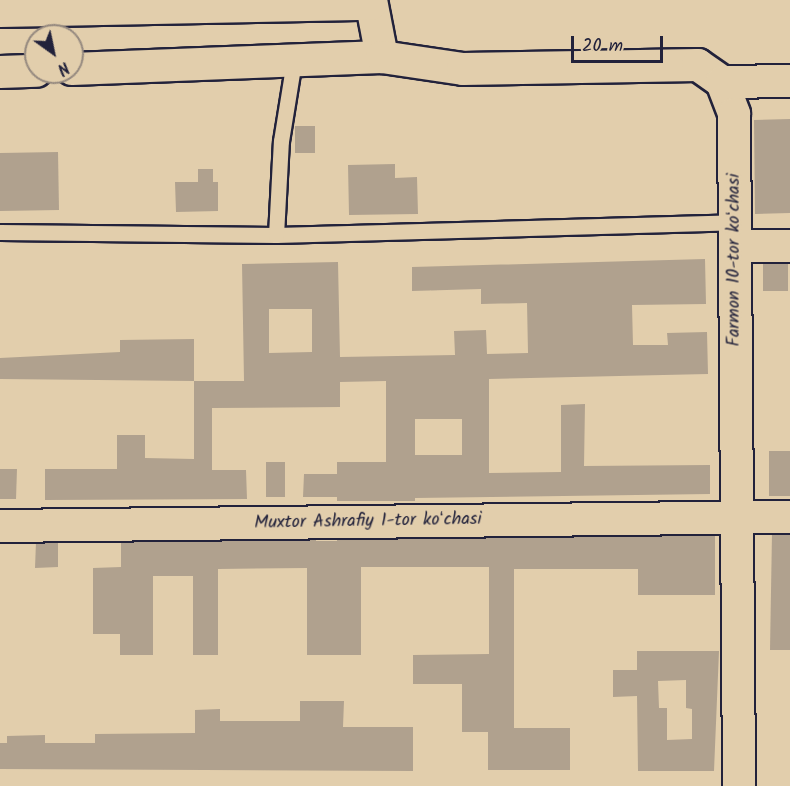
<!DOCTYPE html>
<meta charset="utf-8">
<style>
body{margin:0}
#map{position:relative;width:790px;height:786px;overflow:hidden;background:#e2ceac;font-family:Kalam,sans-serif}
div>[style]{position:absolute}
.building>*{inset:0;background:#b0a18e}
.roads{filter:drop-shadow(2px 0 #22223b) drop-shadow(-2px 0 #22223b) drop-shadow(0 2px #22223b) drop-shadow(0 -2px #22223b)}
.lane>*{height:15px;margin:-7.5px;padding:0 7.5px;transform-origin:7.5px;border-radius:7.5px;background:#e2ceac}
.street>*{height:32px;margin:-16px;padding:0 16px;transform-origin:16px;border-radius:16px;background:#e2ceac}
span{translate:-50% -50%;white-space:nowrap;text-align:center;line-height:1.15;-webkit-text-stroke:4.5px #e2ceac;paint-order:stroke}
.street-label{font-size:18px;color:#22223b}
.north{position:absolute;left:24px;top:24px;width:60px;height:60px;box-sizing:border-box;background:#e2ceac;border:2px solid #95897f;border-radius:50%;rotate:147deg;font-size:16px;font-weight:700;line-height:24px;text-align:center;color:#22223b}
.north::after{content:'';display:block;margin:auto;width:21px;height:27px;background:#22223b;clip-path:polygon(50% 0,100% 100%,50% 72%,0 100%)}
.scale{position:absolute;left:571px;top:36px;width:92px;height:27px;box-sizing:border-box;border:3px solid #22223b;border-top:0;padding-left:8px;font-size:18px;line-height:21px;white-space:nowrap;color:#22223b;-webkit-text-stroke:4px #e2ceac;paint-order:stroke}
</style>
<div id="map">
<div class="building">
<i style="clip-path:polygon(790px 119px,790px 213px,755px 214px,754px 120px)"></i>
<i style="clip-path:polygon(295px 126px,315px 126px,315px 153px,295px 153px)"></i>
<i style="clip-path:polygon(58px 152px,59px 210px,0 211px,0 153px)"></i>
<i style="clip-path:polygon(395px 164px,395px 178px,417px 177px,418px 214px,349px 215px,348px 165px)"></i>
<i style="clip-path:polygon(198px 169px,213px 169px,213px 182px,218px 182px,218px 211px,176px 212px,175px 182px,198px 182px)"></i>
<i style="clip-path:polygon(evenodd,705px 259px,706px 304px,632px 305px,633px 345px,668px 345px,667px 333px,707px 332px,708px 374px,489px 379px,489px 473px,561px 472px,561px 405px,585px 404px,584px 466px,710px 465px,710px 494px,415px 498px,415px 501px,337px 501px,337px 497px,303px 497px,304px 474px,337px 474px,337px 462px,386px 462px,386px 381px,340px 382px,340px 407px,212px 408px,212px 470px,246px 470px,247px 499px,45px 500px,45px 469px,117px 469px,117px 435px,145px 435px,145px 458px,194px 459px,194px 381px,244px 381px,242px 264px,338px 262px,340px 357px,455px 355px,454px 331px,486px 330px,487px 354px,528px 353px,527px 303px,481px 304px,481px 289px,412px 291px,412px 267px,705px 259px,269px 309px,312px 309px,312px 352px,269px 353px,269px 309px,705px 259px,415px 419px,462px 419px,462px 455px,415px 455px,415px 419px)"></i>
<i style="clip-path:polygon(788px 261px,788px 291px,763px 291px,763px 262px)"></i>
<i style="clip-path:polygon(194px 339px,194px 381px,0 379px,0 358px,120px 352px,120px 340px)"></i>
<i style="clip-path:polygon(769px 451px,790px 451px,790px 496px,769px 496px)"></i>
<i style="clip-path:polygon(266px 462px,285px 462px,285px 497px,266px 497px)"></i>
<i style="clip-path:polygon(0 469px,17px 469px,16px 499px,0 499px)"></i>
<i style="clip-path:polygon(772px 533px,790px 533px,790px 650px,770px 650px)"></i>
<i style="clip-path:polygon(715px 535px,715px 595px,638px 595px,638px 569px,514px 569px,514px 728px,570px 728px,570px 770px,488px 770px,488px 732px,462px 732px,462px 684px,413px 684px,413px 655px,489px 654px,489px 567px,361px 567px,361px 655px,307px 655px,307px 568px,218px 569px,218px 655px,193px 655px,193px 576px,153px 576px,153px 655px,120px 655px,120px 634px,93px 634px,93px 568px,121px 567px,121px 538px,316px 537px,316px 541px,337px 541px,337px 536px)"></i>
<i style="clip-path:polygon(36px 542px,58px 543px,58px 567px,35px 568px)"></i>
<i style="clip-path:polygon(evenodd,637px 651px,719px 651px,714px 771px,638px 771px,637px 696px,613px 697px,613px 670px,637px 670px,637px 651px,686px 680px,686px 708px,692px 709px,692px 739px,667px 740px,667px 708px,659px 708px,658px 681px,686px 680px)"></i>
<i style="clip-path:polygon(300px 701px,344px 701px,343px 727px,413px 727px,413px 771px,0 769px,0 743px,7px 743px,7px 736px,45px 735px,45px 743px,95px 743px,95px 734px,195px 733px,195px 710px,220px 709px,220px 721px,300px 721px)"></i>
</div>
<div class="roads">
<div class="lane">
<i style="left:0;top:232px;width:276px;rotate:0.6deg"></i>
<i style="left:276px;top:235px;width:459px;rotate:-1.6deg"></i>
<i style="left:276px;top:235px;width:94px;rotate:-87deg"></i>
<i style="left:281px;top:141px;width:81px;rotate:-80.8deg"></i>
</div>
<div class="street">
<i style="left:371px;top:0;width:58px;rotate:79.1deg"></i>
<i style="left:0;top:11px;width:371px;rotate:-1.1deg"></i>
<i style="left:72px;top:69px;width:310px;rotate:-2.2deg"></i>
<i style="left:382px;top:57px;width:82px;rotate:8.4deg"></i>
<i style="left:463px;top:69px;width:235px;rotate:-1deg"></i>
<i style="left:698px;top:65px;width:29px;rotate:35deg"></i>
<i style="left:722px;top:82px;width:34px;rotate:69deg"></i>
<i style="left:734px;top:114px;width:672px;rotate:89.57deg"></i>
<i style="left:0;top:72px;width:36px;rotate:-2deg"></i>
<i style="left:722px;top:82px;width:68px;rotate:-0.8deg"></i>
<i style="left:735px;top:246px;width:55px"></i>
<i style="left:0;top:526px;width:790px;rotate:-0.65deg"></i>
</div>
</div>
<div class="street-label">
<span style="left:735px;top:260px;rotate:-90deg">Farmon 10-tor koʻchasi</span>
<span style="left:368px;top:522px;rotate:-1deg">Muxtor Ashrafiy 1-tor koʻchasi</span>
</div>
<div class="north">N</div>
<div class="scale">20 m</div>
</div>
